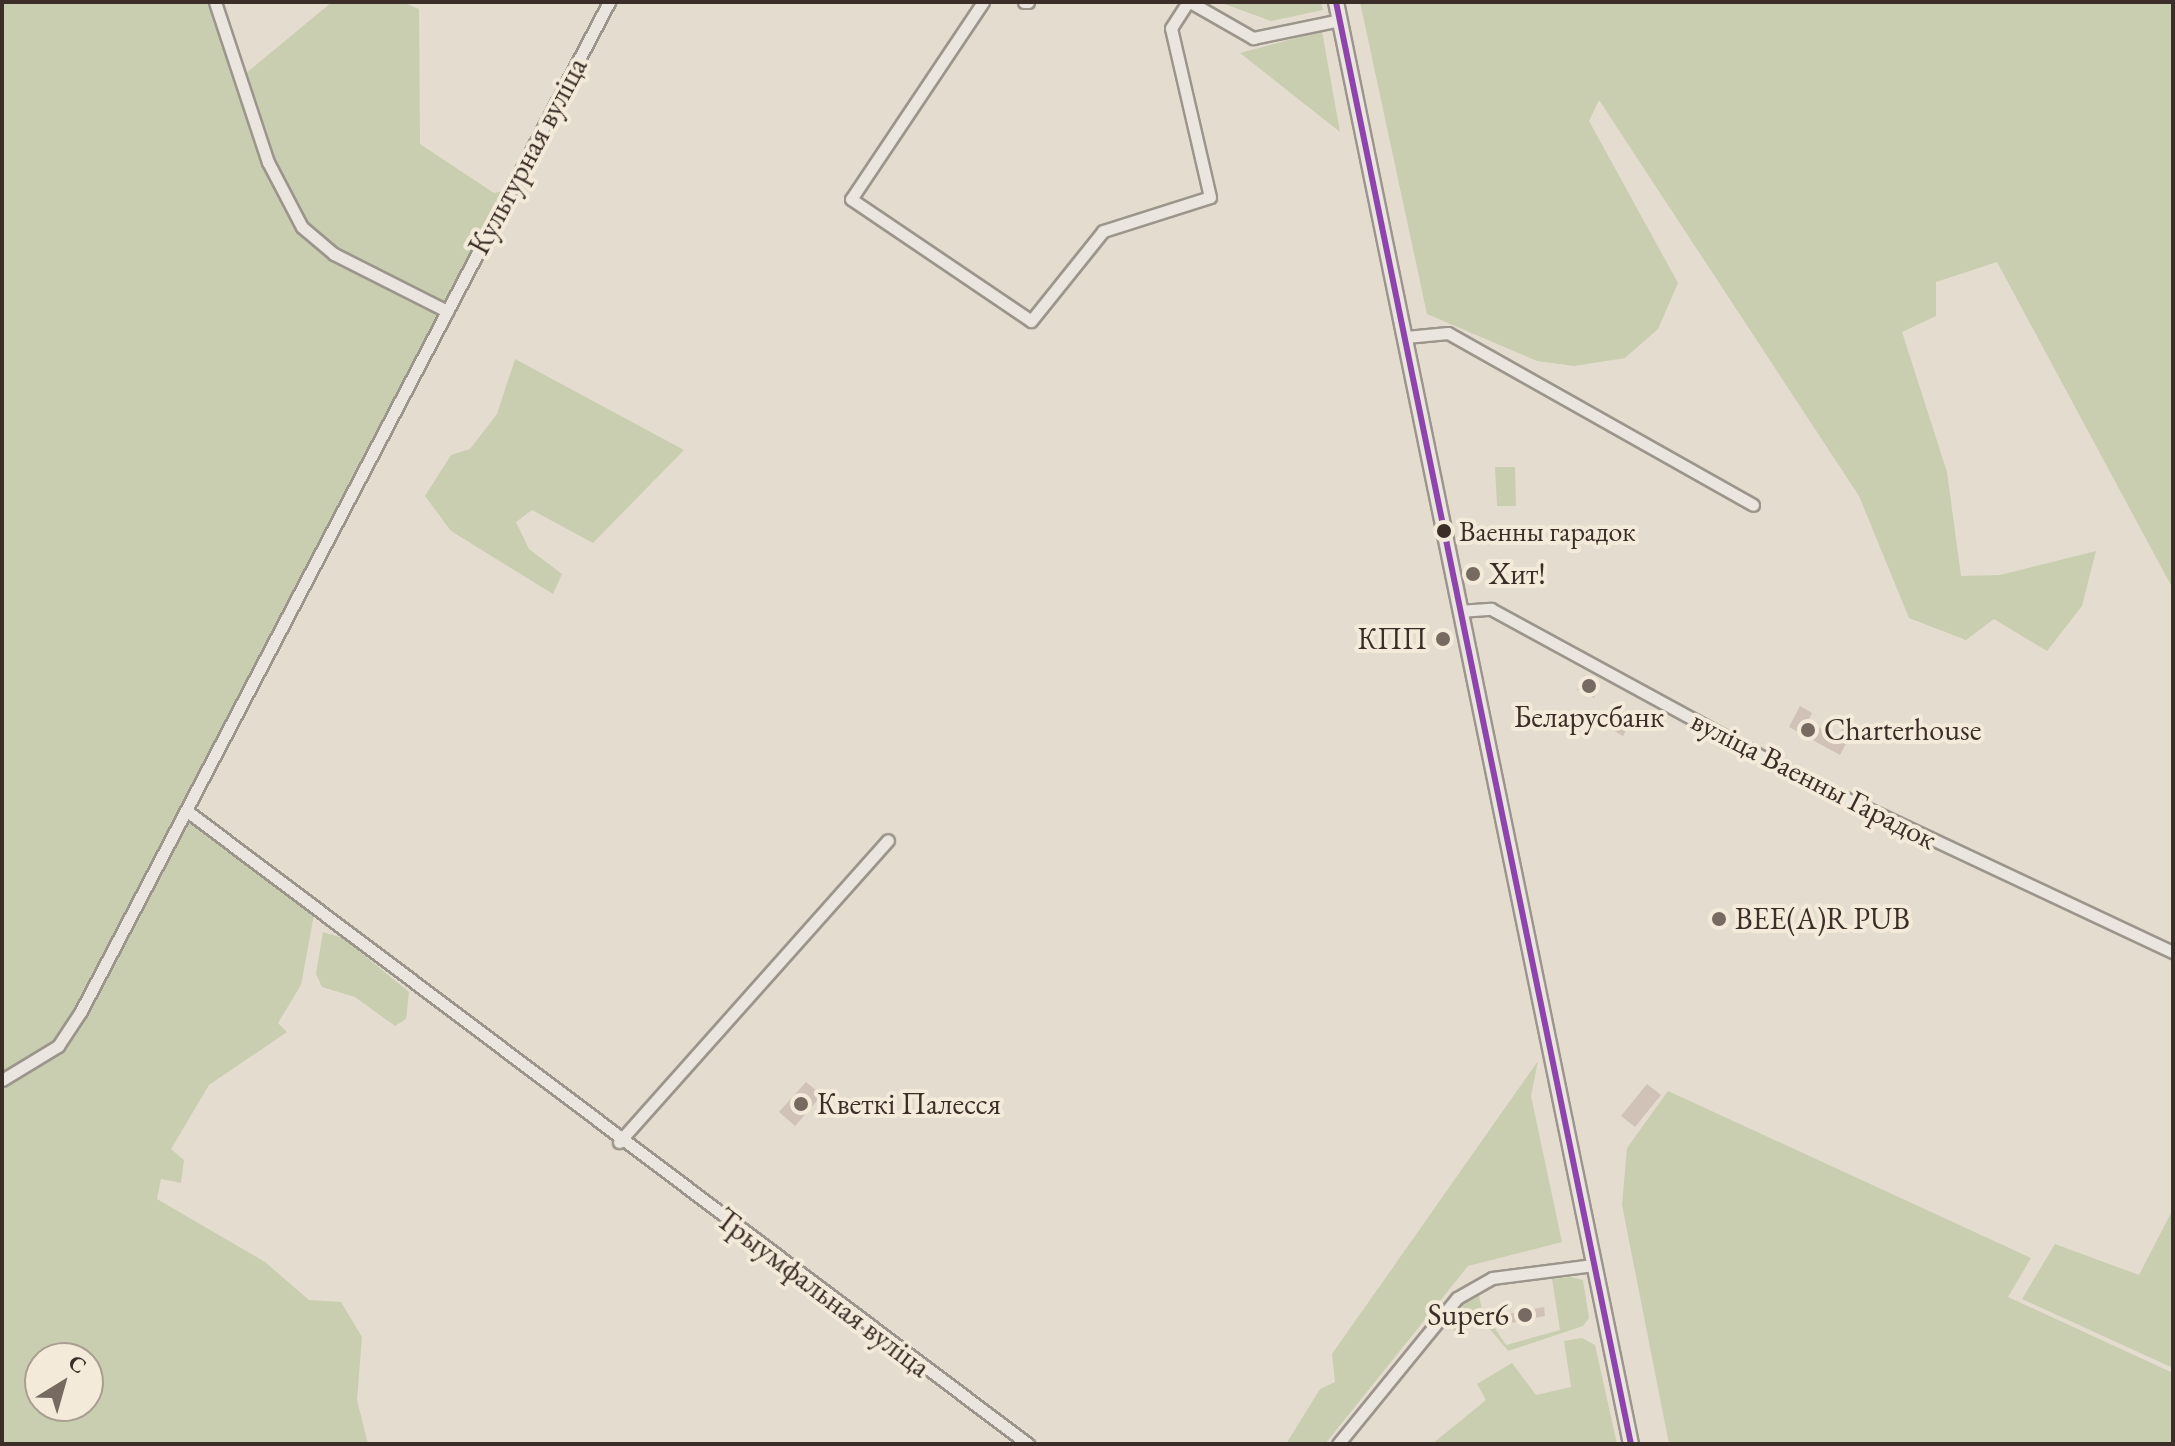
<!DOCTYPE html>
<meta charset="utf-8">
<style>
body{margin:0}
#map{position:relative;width:2175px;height:1446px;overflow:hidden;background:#e4dcce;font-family:"EB Garamond",serif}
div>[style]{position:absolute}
.green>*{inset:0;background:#c9ceb0}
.building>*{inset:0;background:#d0c2b6}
.roads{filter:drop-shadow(2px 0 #9b958c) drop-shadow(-2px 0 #9b958c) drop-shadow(0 2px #9b958c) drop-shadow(0 -2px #9b958c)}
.street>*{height:11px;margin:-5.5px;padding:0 5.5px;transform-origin:5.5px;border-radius:5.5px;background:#eae5de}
.secondary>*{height:14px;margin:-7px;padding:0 7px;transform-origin:7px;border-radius:7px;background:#eae5de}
.bus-1>*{height:6px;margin:-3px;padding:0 3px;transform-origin:3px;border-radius:3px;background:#8e44ad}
.dots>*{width:22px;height:22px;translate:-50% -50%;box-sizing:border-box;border:4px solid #f3ead9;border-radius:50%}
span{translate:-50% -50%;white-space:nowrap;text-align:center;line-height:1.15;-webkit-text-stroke:8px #f3ead9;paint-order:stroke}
.bus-label{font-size:28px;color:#3b2d27}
.left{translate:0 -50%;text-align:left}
.street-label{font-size:30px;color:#3b2d27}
.poi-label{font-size:30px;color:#3b2d27}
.right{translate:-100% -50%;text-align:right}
.frame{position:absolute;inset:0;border:4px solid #3b2d27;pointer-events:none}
.north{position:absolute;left:24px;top:1342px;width:80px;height:80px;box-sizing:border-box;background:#f3ead9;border:2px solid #a99e92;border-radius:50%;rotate:37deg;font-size:22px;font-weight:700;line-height:32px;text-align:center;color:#3b2d27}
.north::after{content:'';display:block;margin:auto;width:28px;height:36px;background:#766a61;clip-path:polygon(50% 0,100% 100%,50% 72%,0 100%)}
</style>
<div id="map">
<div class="green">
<i style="clip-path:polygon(evenodd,2px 2px,215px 2px,239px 79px,332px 2px,402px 2px,419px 9px,420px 144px,494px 193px,510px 190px,187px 811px,315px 909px,301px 985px,278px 1023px,287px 1032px,209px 1085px,171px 1149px,184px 1160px,181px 1183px,161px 1179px,157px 1199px,265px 1262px,309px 1300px,341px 1302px,362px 1337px,357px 1400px,368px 1444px,2px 1444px,2px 2px,40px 1358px,88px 1358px,88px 1406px,40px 1406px,40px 1358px)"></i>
<i style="clip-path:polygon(1219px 2px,1321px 2px,1323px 10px,1271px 21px)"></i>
<i style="clip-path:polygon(1360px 2px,2173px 2px,2173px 589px,1997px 262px,1936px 282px,1936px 316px,1902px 332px,1947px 472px,1961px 576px,2000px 575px,2096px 551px,2082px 606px,2047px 651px,1994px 619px,1966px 640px,1909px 618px,1859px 496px,1599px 100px,1589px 121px,1678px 283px,1658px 329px,1625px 358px,1574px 366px,1537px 361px,1427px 314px)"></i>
<i style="clip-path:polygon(1322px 31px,1340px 132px,1240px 53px)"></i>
<i style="clip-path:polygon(515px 359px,684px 450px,593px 543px,532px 510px,516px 522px,529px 549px,562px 574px,553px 594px,451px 531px,425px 496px,451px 455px,470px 449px,497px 414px)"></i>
<i style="clip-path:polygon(1495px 467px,1515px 467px,1516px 506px,1497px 506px)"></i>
<i style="clip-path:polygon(323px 932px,343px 938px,409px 992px,406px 1019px,395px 1026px,355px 997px,322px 987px,316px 974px)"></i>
<i style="clip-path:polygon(1538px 1061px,1531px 1096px,1562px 1242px,1468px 1266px,1325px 1444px,1286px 1444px,1320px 1389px,1335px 1382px,1332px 1354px)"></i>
<i style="clip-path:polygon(1668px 1091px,2031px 1258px,2008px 1297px,2173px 1373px,2173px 1444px,1669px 1444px,1622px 1205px,1627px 1148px)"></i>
<i style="clip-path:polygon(2173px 1209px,2173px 1368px,2022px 1299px,2055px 1244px,2139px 1275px)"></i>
<i style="clip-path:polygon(1571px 1277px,1583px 1280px,1589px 1318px,1583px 1326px,1508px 1351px,1484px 1322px,1487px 1316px,1506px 1345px,1560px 1330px,1552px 1279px)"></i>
<i style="clip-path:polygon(1478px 1290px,1483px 1316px,1458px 1336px,1445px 1316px)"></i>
<i style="clip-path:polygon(1582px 1338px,1595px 1345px,1617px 1444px,1432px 1444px,1486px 1400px,1477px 1384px,1512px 1363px,1536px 1395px,1571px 1387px,1564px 1341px)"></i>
</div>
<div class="building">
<i style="clip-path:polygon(1584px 675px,1600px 683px,1594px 698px,1577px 690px)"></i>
<i style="clip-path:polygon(1800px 706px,1812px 713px,1808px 721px,1837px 738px,1843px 727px,1852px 732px,1840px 755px,1789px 727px)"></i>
<i style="clip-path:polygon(1614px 714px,1630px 723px,1623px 736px,1607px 727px)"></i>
<i style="clip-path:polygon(806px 1082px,822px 1095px,795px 1126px,779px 1112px)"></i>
<i style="clip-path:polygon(1647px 1084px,1661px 1095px,1635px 1127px,1621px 1116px)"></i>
<i style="clip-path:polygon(1544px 1307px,1545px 1316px,1506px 1324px,1504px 1315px)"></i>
</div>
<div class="roads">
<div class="street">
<i style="left:215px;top:2px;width:169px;rotate:71.7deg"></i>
<i style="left:268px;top:162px;width:73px;rotate:62.4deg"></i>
<i style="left:302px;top:227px;width:42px;rotate:40.2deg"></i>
<i style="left:334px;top:254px;width:127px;rotate:26.8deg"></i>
<i style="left:983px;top:2px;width:237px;rotate:123.8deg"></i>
<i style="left:851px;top:199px;width:217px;rotate:34.1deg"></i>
<i style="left:1031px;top:321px;width:115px;rotate:-51.3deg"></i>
<i style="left:1103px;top:231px;width:112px;rotate:-17.6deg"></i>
<i style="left:1210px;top:197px;width:173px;rotate:-103deg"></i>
<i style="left:1171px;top:28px;width:31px;rotate:-57deg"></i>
<i style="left:1024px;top:2px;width:4px"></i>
<i style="left:1190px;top:2px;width:73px;rotate:29.7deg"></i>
<i style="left:1253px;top:38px;width:89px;rotate:-11.7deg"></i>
<i style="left:1406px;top:337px;width:42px;rotate:-5.4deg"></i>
<i style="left:1448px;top:333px;width:350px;rotate:29.4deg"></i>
<i style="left:1459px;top:611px;width:32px;rotate:-4deg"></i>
<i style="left:1491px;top:609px;width:343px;rotate:28.6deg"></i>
<i style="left:1792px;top:773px;width:421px;rotate:25.2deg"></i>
<i style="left:187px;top:811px;width:1053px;rotate:36.97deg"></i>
<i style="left:2px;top:1080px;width:66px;rotate:-31.3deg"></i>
<i style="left:58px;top:1046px;width:42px;rotate:-56.7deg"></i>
<i style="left:81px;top:1011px;width:1139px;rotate:-62.38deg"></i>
<i style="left:619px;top:1142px;width:404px;rotate:-48.3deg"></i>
<i style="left:1338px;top:1444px;width:188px;rotate:-50.8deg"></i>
<i style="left:1457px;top:1298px;width:40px;rotate:-29.7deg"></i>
<i style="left:1492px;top:1278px;width:102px;rotate:-7.3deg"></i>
</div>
<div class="secondary">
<i style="left:1336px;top:2px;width:1472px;rotate:78.44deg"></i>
</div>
</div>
<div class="bus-1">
<i style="left:1336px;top:2px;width:1472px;rotate:78.44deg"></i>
</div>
<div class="dots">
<i style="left:1444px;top:531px;background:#3b2d27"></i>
<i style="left:1473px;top:574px;background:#766a61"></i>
<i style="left:1443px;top:639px;background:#766a61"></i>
<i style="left:1589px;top:686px;background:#766a61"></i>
<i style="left:1808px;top:730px;background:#766a61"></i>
<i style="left:1719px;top:919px;background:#766a61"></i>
<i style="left:801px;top:1104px;background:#766a61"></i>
<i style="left:1525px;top:1315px;background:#766a61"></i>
</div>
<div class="bus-label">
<span class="left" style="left:1459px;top:531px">Ваенны гарадок</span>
</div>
<div class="street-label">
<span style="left:528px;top:156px;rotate:-62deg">Культурная вуліца</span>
<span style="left:1814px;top:780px;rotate:27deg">вуліца Ваенны Гарадок</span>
<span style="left:823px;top:1293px;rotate:37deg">Трыумфальная вуліца</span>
</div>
<div class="poi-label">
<span class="left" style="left:1489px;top:574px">Хит!</span>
<span class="right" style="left:1427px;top:639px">КПП</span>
<span style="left:1589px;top:717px">Беларусбанк</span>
<span class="left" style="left:1824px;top:730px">Charterhouse</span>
<span class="left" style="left:1735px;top:919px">BEE(A)R PUB</span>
<span class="left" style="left:817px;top:1104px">Кветкі Палесся</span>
<span class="right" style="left:1509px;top:1315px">Super6</span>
</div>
<div class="frame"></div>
<div class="north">С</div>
</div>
